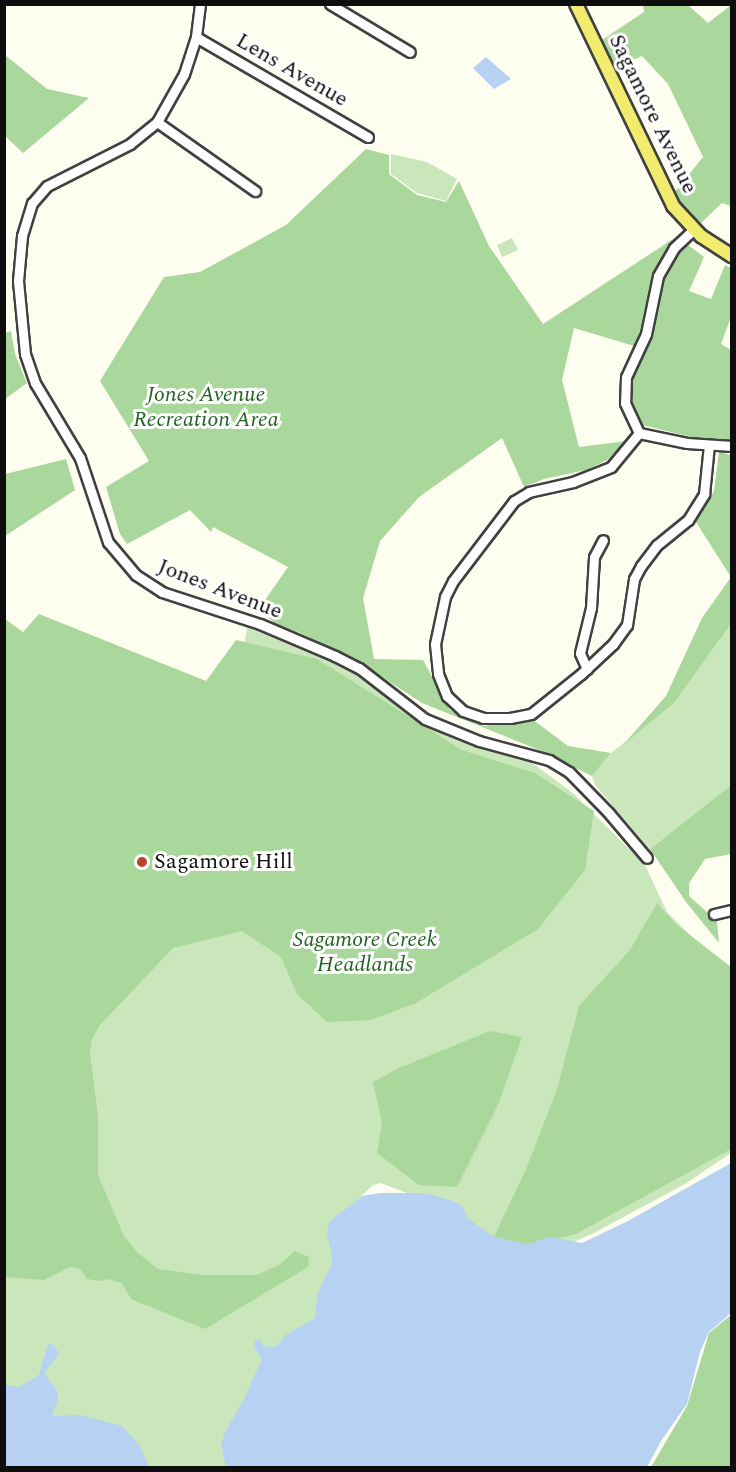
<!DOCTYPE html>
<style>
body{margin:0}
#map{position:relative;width:736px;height:1472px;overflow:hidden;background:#fefef0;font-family:Spectral,serif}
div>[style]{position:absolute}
.green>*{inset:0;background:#c9e7bb}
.forest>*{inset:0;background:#aad79b}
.water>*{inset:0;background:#b7d1f3}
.roads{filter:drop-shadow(2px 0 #414141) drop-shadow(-2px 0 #414141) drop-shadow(0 2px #414141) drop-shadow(0 -2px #414141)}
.minor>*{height:9px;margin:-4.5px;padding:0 4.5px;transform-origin:4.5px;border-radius:4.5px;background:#fff}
.major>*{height:12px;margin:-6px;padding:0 6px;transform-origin:6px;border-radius:6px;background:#f1ec6d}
.dots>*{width:16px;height:16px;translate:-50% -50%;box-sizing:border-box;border:3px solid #fff;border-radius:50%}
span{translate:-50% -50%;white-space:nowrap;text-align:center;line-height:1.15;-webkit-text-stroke:6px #fff;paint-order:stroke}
.street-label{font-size:22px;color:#0e0e0e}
.park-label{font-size:22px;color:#226321;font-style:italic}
.poi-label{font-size:22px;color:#0e0e0e}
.left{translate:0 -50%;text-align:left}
.frame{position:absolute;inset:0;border:6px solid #0e0e0e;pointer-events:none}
</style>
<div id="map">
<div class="green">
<i style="clip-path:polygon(391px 154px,427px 162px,457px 179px,446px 201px,417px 193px,391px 174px)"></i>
<i style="clip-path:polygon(512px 238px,518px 250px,502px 257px,497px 245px)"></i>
<i style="clip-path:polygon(731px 624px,731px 785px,650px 849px,595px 785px,592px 776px,611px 753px,675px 702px)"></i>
<i style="clip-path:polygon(247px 627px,350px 670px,417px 720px,472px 745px,520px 754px,573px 793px,645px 865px,667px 912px,731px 976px,731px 1153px,685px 1184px,592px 1234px,560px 1248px,524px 1255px,407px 1193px,381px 1183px,373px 1185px,357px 1200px,332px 1255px,331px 1267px,317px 1296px,319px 1311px,227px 1467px,143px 1467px,51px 1427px,37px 1380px,5px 1394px,4px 802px,227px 764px)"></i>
</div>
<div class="forest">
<i style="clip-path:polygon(643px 5px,688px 5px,708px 23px,731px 5px,731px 206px,722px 203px,700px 224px,685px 210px,674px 193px,703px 157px,668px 84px,642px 56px,614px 68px,602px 40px,644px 12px)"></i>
<i style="clip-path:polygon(5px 55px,47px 89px,89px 98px,23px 153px,5px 136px)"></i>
<i style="clip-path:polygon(366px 149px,389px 155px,389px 174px,417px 195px,446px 202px,459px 181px,489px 246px,543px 324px,676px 237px,634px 346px,574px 328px,562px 380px,579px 447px,627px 441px,607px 460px,586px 470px,544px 479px,524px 487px,502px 438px,419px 497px,380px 541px,363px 598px,374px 659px,423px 660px,450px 710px,483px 726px,532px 719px,568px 746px,611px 753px,592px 776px,532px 747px,422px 703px,359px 662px,298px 632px,276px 624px,258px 610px,288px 567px,213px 527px,211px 532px,190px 510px,127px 544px,120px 534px,106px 487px,149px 461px,100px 381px,164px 277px,200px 272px,286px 225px)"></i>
<i style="clip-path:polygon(687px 244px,704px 257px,689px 291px,711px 299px,725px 265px,731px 268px,731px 317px,721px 344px,731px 350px,731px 442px,708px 441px,642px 425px,636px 418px,627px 382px,653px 326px,655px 304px,665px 269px)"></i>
<i style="clip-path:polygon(11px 331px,15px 354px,27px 383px,5px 399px,5px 333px)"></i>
<i style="clip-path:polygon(719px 452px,731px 455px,731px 624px,675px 702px,623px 745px,666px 696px,702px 618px,731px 577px,696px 522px,714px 491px)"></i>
<i style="clip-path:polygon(66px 459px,75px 490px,5px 536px,5px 551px,5px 474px)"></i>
<i style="clip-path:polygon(39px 614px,206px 681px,236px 640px,317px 659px,462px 750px,535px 773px,594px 811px,585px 870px,538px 929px,416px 1003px,371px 1020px,327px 1022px,297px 994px,281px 957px,242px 931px,173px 948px,99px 1026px,92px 1039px,90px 1053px,98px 1117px,98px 1175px,124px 1236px,138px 1253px,158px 1269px,202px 1275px,257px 1275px,279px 1265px,295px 1251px,309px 1257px,308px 1267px,205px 1329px,131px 1299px,122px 1283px,107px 1279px,100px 1281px,87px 1279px,80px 1269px,70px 1267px,44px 1280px,5px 1277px,5px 619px,23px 632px)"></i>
<i style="clip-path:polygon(731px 785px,731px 854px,705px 859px,689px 883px,689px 896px,717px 921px,719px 943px,686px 902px,650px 849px)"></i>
<i style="clip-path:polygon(657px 903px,677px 925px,731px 967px,731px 1149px,576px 1234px,527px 1245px,494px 1237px,527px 1167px,557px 1089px,579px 1006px,630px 950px)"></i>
<i style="clip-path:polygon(490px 1031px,522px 1037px,498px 1105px,457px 1187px,419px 1185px,377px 1153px,382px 1123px,373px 1082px,399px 1068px)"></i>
<i style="clip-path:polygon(731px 1315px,731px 1467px,651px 1467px,687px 1406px,709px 1333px)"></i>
</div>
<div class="water">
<i style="clip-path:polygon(486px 57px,511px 79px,494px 89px,473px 68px)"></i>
<i style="clip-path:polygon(731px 1163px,731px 1313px,709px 1332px,700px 1352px,687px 1404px,661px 1441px,647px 1467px,226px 1467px,221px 1445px,225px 1432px,243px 1401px,261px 1361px,259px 1353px,254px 1349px,255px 1340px,260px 1340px,264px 1347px,277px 1346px,287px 1334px,315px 1318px,317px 1295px,331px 1265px,332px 1255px,327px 1234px,329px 1222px,362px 1196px,380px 1193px,425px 1193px,453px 1201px,463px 1207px,467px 1218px,494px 1237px,527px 1244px,550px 1237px,582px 1243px,628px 1221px)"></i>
<i style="clip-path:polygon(48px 1344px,54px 1345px,59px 1354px,44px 1373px,57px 1391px,58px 1399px,52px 1416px,80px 1415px,122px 1426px,140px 1446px,148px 1465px,153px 1467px,5px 1467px,5px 1385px,19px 1387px,39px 1375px)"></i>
</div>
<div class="roads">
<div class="minor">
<i style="left:200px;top:4px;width:33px;rotate:97deg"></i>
<i style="left:196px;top:37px;width:39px;rotate:108deg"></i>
<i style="left:184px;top:74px;width:55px;rotate:119.4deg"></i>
<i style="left:157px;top:122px;width:35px;rotate:141deg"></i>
<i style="left:130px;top:144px;width:93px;rotate:153.2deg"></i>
<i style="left:47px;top:186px;width:23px;rotate:131deg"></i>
<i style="left:32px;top:203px;width:34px;rotate:107deg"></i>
<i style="left:22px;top:236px;width:45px;rotate:95.1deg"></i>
<i style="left:18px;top:281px;width:73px;rotate:84.5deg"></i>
<i style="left:25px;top:354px;width:31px;rotate:71deg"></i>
<i style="left:35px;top:383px;width:87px;rotate:59deg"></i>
<i style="left:80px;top:458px;width:89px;rotate:71.6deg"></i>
<i style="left:108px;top:542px;width:43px;rotate:49.7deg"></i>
<i style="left:136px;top:575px;width:31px;rotate:33deg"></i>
<i style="left:162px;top:592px;width:103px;rotate:18.1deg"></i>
<i style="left:260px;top:624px;width:82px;rotate:23.1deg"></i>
<i style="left:335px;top:656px;width:27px;rotate:27deg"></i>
<i style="left:359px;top:668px;width:83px;rotate:37.7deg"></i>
<i style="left:425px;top:719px;width:58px;rotate:22.2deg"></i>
<i style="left:479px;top:741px;width:73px;rotate:15.2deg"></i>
<i style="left:549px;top:760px;width:23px;rotate:31deg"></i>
<i style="left:569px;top:772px;width:56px;rotate:45.7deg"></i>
<i style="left:608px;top:812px;width:60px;rotate:49.7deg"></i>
<i style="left:330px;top:4px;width:93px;rotate:31deg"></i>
<i style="left:196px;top:37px;width:199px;rotate:30.2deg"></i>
<i style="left:157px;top:122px;width:120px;rotate:35.1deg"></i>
<i style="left:693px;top:230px;width:26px;rotate:137deg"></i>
<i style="left:674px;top:248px;width:32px;rotate:120deg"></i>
<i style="left:658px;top:276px;width:59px;rotate:101.7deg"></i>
<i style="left:646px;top:334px;width:47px;rotate:114.9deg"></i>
<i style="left:626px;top:377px;width:26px;rotate:92deg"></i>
<i style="left:625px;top:403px;width:33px;rotate:65deg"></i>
<i style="left:639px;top:433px;width:49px;rotate:11.8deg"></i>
<i style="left:687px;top:443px;width:45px;rotate:3.8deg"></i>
<i style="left:639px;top:433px;width:44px;rotate:129.5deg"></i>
<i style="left:611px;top:467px;width:41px;rotate:158.5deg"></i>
<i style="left:573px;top:482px;width:45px;rotate:167.2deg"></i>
<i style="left:529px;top:492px;width:17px;rotate:149deg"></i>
<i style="left:514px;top:501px;width:101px;rotate:127.3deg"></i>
<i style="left:453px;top:581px;width:18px;rotate:117deg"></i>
<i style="left:445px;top:597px;width:48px;rotate:102deg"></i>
<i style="left:435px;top:644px;width:30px;rotate:84deg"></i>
<i style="left:438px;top:674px;width:24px;rotate:68deg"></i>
<i style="left:447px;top:696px;width:22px;rotate:43deg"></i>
<i style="left:463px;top:711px;width:21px;rotate:19deg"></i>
<i style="left:483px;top:718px;width:27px"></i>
<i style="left:510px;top:718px;width:21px;rotate:-11deg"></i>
<i style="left:531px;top:714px;width:64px;rotate:-38.7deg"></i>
<i style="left:581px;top:674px;width:44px;rotate:-43.2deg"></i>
<i style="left:613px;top:644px;width:24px;rotate:-54deg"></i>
<i style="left:627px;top:625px;width:47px;rotate:-81.3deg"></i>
<i style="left:634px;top:579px;width:15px;rotate:-62deg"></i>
<i style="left:641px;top:566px;width:26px;rotate:-53deg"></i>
<i style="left:657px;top:545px;width:40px;rotate:-39deg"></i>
<i style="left:688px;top:520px;width:31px;rotate:-58deg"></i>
<i style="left:704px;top:494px;width:49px;rotate:-84.2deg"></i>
<i style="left:587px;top:669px;width:17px;rotate:-114deg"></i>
<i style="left:580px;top:653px;width:46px;rotate:-76.3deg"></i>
<i style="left:591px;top:608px;width:51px;rotate:-86.6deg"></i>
<i style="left:594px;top:557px;width:19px;rotate:-62deg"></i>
<i style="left:714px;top:914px;width:18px;rotate:-13deg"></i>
</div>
<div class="major">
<i style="left:576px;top:4px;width:224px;rotate:64.3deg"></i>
<i style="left:673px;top:206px;width:41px;rotate:47deg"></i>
<i style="left:701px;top:236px;width:37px;rotate:33deg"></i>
</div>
</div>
<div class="dots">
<i style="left:142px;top:862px;background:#b7422d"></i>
</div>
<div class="street-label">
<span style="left:292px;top:70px;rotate:30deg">Lens Avenue</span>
<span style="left:653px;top:114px;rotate:64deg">Sagamore Avenue</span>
<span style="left:220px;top:589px;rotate:21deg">Jones Avenue</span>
</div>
<div class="park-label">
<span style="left:206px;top:407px">Jones Avenue<br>Recreation Area</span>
<span style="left:365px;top:952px">Sagamore Creek<br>Headlands</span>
</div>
<div class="poi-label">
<span class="left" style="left:154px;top:862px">Sagamore Hill</span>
</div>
<div class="frame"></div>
</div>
